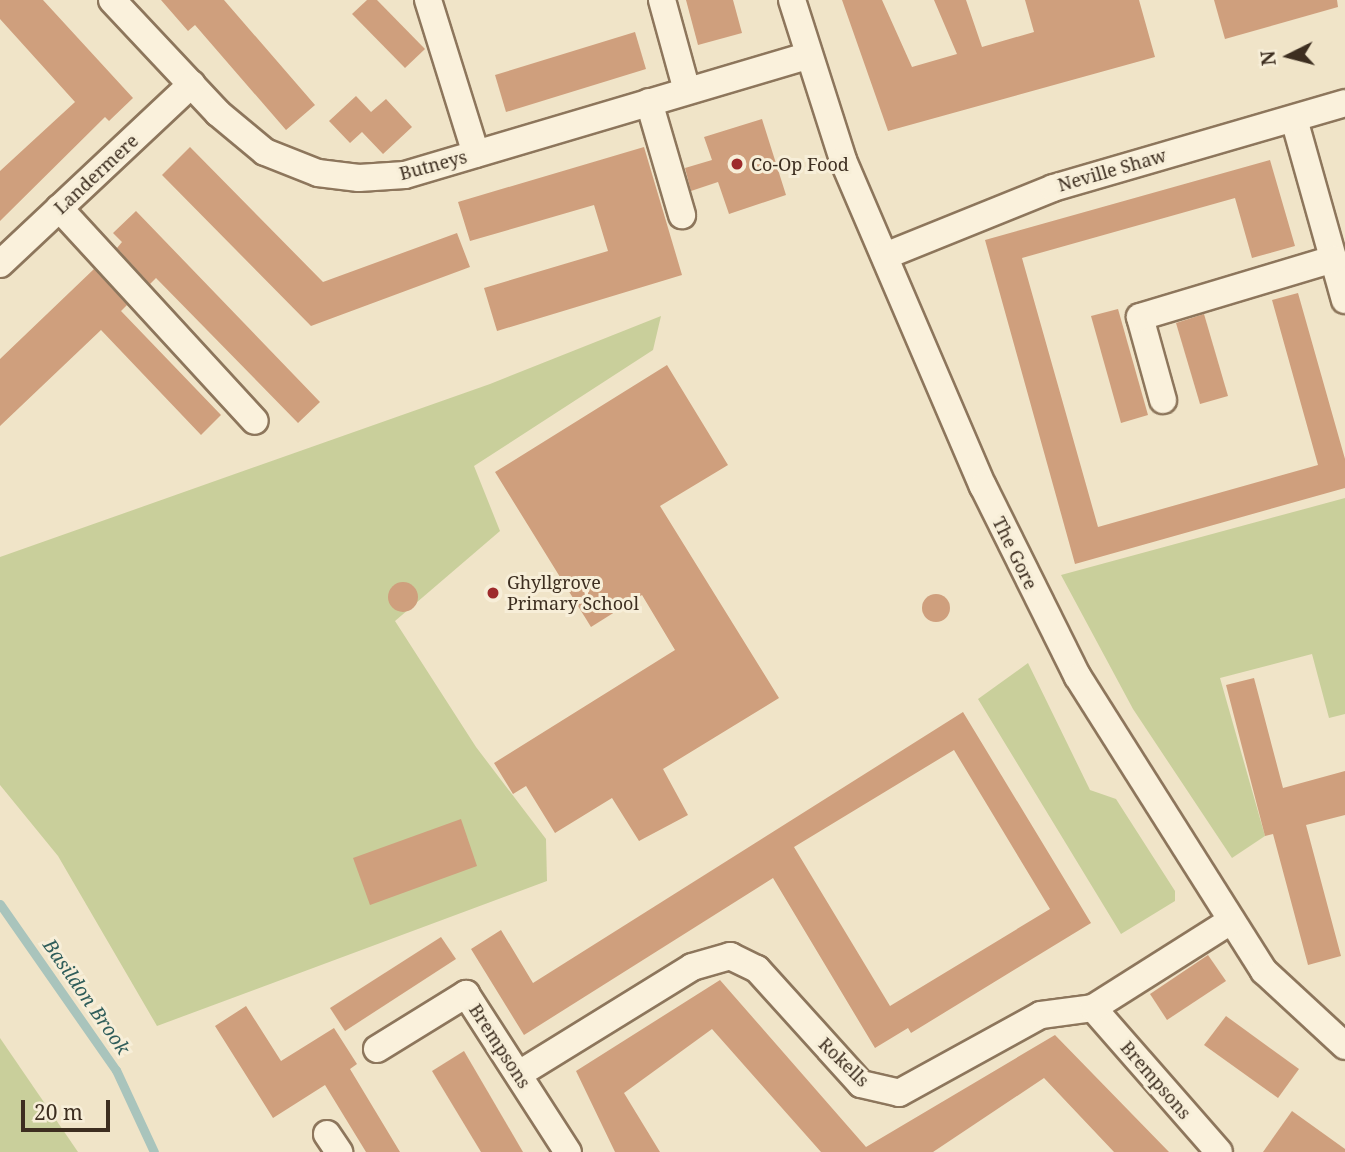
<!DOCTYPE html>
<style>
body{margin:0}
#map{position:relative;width:1345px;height:1152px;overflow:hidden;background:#f0e4c8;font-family:"Noto Serif",serif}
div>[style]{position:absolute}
.green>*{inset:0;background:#c9cf9b}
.stream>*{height:9px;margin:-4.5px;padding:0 4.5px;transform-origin:4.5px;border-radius:4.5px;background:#a9c4bc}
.building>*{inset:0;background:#cf9f7d}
.round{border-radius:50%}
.roads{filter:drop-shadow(2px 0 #8d765c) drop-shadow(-2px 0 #8d765c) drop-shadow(0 2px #8d765c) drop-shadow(0 -2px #8d765c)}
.street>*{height:26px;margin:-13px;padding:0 13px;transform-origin:13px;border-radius:13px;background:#faf1dc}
.dots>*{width:19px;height:19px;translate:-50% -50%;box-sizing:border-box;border:4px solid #f7eed8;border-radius:50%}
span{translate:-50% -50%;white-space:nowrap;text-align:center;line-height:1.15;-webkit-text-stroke:6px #f7eed8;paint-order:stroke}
.poi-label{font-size:18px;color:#3d2e20}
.left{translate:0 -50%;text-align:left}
.street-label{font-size:18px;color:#3d2e20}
.water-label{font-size:19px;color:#2f5d5a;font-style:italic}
.north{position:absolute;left:1254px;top:21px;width:70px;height:70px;-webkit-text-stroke:5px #f7eed8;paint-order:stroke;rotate:264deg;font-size:19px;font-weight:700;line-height:28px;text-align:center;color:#3d2e20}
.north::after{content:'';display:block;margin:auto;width:24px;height:32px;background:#3d2e20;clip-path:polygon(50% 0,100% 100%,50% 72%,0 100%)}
.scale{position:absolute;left:21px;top:1100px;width:89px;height:32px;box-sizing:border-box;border:4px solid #3d2e20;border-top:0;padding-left:9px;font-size:21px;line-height:24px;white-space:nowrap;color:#3d2e20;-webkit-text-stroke:5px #f7eed8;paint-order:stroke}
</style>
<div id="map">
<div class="green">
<i style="clip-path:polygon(661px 316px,653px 350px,474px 466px,500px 531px,395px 621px,476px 747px,546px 839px,547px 881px,157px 1026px,58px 856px,0 785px,0 557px,490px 384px)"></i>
<i style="clip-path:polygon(1345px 498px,1345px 714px,1329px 718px,1312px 654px,1220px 678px,1265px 836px,1232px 858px,1133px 709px,1061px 575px)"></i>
<i style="clip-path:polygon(1028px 663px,1090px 790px,1116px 799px,1175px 891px,1175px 901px,1121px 934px,978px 699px)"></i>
<i style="clip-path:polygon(0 1038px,78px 1152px,0 1152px)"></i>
</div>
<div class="stream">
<i style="left:0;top:904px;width:203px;rotate:55.1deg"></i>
<i style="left:116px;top:1070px;width:90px;rotate:65.1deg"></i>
</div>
<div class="building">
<i style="clip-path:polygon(0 0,43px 0,133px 98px,109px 121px,105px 117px,0 221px,0 171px,75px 102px,0 19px)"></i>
<i style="clip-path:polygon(161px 0,224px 0,315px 105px,286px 130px,195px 25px,188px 31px)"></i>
<i style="clip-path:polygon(367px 0,377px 0,425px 49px,405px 68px,352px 14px)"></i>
<i style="clip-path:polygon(686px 0,733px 0,742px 33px,698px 45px)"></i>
<i style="clip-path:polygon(842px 0,882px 0,912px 67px,957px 54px,934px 0,966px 0,982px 47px,1034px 32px,1025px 0,1139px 0,1155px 57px,888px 131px)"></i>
<i style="clip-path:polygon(1214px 0,1337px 0,1338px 7px,1225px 39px)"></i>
<i style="clip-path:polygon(635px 32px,646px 69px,506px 112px,495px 75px)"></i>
<i style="clip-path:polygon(356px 96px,371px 112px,386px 99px,412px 127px,383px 154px,362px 132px,350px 143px,329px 121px)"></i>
<i style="clip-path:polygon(762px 119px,786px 195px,729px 214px,718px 182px,691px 191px,685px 168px,712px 160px,704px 137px)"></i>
<i style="clip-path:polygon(190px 147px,323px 282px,457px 233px,470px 267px,311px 326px,162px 175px)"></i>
<i style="clip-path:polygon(644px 147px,682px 275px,497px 331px,484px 288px,608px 251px,594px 205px,470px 241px,458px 202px)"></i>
<i style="clip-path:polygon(1270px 160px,1295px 246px,1252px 258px,1235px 198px,1022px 258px,1098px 527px,1318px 465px,1272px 300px,1298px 293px,1345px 459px,1345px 488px,1075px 564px,985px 240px)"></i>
<i style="clip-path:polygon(136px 211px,320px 402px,298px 423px,156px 278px,150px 284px,117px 248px,122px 242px,113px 233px)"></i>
<i style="clip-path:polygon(94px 269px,127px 305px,121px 311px,221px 415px,201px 435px,101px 330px,0 426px,0 359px)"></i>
<i style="clip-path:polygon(1118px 309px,1148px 415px,1121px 423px,1091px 316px)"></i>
<i style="clip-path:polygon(1204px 314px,1228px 396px,1200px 404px,1176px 323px)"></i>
<i style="clip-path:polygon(667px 365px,728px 465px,660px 506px,779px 698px,663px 769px,688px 815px,639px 841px,612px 798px,555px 833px,526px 786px,513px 794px,494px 763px,675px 650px,642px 595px,591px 627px,495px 472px)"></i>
<i class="round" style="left:388px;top:582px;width:30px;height:30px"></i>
<i class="round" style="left:922px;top:594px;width:28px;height:28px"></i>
<i style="clip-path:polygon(1254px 678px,1283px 788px,1345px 771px,1345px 815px,1306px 825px,1341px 956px,1308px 965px,1273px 834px,1265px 836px,1226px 685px)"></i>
<i style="clip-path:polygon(evenodd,963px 712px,1091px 923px,911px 1033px,908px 1028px,875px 1048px,773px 878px,524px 1035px,471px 949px,501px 930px,533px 983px,963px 712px,954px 750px,1050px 909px,890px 1006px,794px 847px,954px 750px)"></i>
<i style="clip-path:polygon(461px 819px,477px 866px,370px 905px,353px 858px)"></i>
<i style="clip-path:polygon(441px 937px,456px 959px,345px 1031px,330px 1008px)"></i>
<i style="clip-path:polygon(1208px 955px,1226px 981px,1167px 1020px,1150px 994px)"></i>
<i style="clip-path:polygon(720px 980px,866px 1147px,1055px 1035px,1169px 1152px,1114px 1152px,1044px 1078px,933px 1152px,821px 1152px,712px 1029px,624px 1093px,660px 1152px,615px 1152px,576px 1071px)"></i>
<i style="clip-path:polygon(246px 1006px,281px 1061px,334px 1028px,357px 1064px,350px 1069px,400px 1152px,366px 1152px,325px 1085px,273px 1118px,215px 1026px)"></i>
<i style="clip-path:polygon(1226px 1016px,1299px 1069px,1278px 1098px,1204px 1045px)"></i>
<i style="clip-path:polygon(464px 1051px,523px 1152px,481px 1152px,432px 1071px)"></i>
<i style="clip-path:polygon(1292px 1111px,1345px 1149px,1345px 1152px,1263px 1152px)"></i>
</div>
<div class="roads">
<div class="street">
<i style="left:112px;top:0;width:155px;rotate:46.8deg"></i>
<i style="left:218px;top:113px;width:61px;rotate:39.7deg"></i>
<i style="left:265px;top:152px;width:57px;rotate:21.6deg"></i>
<i style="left:318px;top:173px;width:41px;rotate:7deg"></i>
<i style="left:359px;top:178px;width:46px;rotate:-3.7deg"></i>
<i style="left:405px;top:175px;width:419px;rotate:-16.5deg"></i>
<i style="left:428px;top:0;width:161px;rotate:72.7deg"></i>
<i style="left:662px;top:0;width:94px;rotate:74.6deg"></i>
<i style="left:792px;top:0;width:168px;rotate:72.3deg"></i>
<i style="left:843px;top:160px;width:355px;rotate:66.8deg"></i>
<i style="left:983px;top:486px;width:213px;rotate:63.6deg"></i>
<i style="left:1078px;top:677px;width:348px;rotate:57.7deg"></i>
<i style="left:1264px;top:971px;width:110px;rotate:42.8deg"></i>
<i style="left:649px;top:102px;width:118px;rotate:73.7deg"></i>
<i style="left:1294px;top:119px;width:188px;rotate:74.3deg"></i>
<i style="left:59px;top:208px;width:289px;rotate:47.4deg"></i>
<i style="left:885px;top:256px;width:181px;rotate:-22deg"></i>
<i style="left:1053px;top:188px;width:304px;rotate:-16.2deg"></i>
<i style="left:0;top:264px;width:263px;rotate:-43.2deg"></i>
<i style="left:1163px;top:400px;width:86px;rotate:-105.5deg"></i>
<i style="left:1140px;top:317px;width:202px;rotate:-16.7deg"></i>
<i style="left:1093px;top:1008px;width:191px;rotate:48.8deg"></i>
<i style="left:377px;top:1049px;width:105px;rotate:-31.7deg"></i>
<i style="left:466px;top:994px;width:188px;rotate:57.2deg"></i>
<i style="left:519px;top:1074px;width:203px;rotate:-31.7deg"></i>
<i style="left:692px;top:967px;width:40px;rotate:-16deg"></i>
<i style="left:730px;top:956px;width:30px;rotate:26deg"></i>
<i style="left:757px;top:969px;width:155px;rotate:47.9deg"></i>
<i style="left:861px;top:1084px;width:39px;rotate:13deg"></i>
<i style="left:899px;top:1093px;width:162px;rotate:-28.8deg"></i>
<i style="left:1041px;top:1015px;width:52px;rotate:-7.7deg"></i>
<i style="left:1093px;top:1008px;width:161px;rotate:-32.3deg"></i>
<i style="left:327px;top:1134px;width:22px;rotate:56deg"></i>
</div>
</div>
<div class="dots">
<i style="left:737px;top:164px;background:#9e2a2b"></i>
<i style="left:493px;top:593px;background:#9e2a2b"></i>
</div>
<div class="poi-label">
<span class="left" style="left:751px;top:164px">Co-Op Food</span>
<span class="left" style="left:507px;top:593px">Ghyllgrove<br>Primary School</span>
</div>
<div class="street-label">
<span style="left:433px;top:165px;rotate:-15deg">Butneys</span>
<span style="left:1112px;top:170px;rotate:-16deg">Neville Shaw</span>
<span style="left:96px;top:174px;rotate:-43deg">Landermere</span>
<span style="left:1015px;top:553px;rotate:64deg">The Gore</span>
<span style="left:500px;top:1046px;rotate:57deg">Brempsons</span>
<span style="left:844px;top:1062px;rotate:44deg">Rokells</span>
<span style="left:1156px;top:1080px;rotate:49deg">Brempsons</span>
</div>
<div class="water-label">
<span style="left:86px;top:997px;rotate:55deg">Basildon Brook</span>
</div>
<div class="north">N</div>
<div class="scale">20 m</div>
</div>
